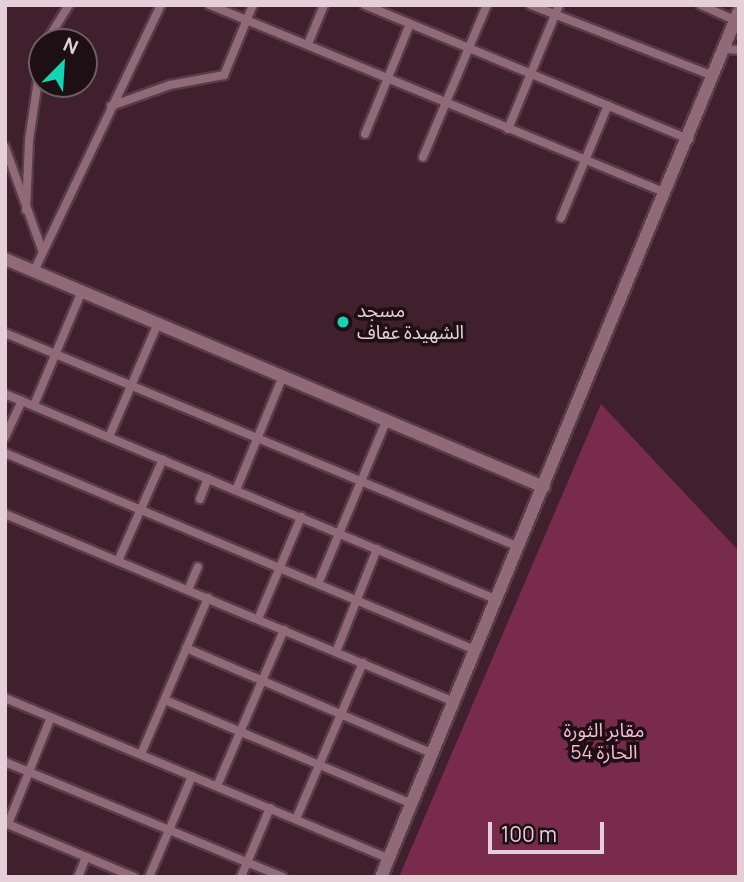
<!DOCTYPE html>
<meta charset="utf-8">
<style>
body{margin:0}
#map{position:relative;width:744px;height:882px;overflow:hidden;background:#3f202c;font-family:Manrope,"Noto Sans Arabic",sans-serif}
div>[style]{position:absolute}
.green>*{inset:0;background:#792b4d}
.roads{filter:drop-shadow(2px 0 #573c47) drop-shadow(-2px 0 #573c47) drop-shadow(0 2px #573c47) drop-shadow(0 -2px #573c47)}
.minor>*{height:8px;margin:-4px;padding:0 4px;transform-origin:4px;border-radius:4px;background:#906a77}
.secondary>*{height:12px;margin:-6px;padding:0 6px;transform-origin:6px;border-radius:6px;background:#906a77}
.dots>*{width:19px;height:19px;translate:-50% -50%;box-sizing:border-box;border:4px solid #1d0f14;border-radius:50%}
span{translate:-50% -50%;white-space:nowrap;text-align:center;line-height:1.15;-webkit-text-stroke:7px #1d0f14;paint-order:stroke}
.poi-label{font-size:19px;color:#e5d0d7}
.left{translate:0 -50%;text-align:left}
.park-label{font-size:19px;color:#f4bace}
.frame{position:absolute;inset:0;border:7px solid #e5d0d7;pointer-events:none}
.north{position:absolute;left:28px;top:28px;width:70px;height:70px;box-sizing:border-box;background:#1d0f14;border:2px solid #6d5c62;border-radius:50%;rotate:24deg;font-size:19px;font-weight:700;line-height:28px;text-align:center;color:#e5d0d7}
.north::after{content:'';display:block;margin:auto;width:24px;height:32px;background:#14d5b3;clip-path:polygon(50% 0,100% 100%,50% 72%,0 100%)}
.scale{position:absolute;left:488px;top:822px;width:116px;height:32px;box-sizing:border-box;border:4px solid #e5d0d7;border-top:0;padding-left:9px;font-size:21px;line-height:24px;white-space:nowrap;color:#e5d0d7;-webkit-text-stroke:5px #1d0f14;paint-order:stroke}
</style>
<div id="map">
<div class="green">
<i style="clip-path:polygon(601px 404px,739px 551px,739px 877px,399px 877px)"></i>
</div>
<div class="roads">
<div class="minor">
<i style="left:210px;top:5px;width:493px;rotate:22.4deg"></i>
<i style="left:365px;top:5px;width:351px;rotate:22.5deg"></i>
<i style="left:531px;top:5px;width:195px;rotate:21.3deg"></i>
<i style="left:701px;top:5px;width:37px;rotate:24deg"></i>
<i style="left:46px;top:42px;width:44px;rotate:-58.1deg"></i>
<i style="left:308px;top:44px;width:42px;rotate:-67.7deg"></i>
<i style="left:724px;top:49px;width:15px;rotate:4deg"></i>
<i style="left:111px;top:106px;width:63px;rotate:-19.6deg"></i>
<i style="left:170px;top:85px;width:55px;rotate:-10.5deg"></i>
<i style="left:224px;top:75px;width:76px;rotate:-67.5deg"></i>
<i style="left:508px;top:129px;width:134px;rotate:-67.6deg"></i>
<i style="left:365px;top:134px;width:119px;rotate:-67.8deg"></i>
<i style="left:5px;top:147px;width:109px;rotate:70.2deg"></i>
<i style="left:423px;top:157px;width:165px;rotate:-67.2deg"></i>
<i style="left:26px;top:210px;width:70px;rotate:-87.5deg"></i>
<i style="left:29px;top:140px;width:87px;rotate:-81.4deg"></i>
<i style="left:561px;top:218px;width:122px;rotate:-67.4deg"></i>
<i style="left:34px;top:271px;width:295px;rotate:-64.5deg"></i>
<i style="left:5px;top:333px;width:557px;rotate:22.6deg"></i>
<i style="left:5px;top:394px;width:531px;rotate:22.7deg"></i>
<i style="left:34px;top:405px;width:124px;rotate:-67.2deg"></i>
<i style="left:5px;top:437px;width:40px;rotate:-65deg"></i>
<i style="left:109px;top:437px;width:124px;rotate:-66.7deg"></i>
<i style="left:5px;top:453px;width:510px;rotate:22.74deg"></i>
<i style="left:236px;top:490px;width:123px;rotate:-67.6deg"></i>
<i style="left:200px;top:499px;width:22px;rotate:-69deg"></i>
<i style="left:5px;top:514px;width:485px;rotate:22.7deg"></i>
<i style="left:118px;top:561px;width:111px;rotate:-66.2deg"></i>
<i style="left:318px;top:584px;width:179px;rotate:-67.3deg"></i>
<i style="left:188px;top:590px;width:25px;rotate:-67deg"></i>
<i style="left:258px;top:619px;width:111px;rotate:-67.1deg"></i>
<i style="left:186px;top:648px;width:267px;rotate:23.2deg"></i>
<i style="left:336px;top:652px;width:111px;rotate:-68.3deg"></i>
<i style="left:5px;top:698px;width:415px;rotate:22.7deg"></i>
<i style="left:165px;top:700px;width:266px;rotate:22.8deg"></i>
<i style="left:141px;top:754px;width:170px;rotate:-66.8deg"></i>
<i style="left:5px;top:762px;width:300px;rotate:22.5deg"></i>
<i style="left:217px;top:786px;width:170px;rotate:-66.8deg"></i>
<i style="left:296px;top:819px;width:170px;rotate:-66.8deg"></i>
<i style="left:5px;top:823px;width:140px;rotate:22.7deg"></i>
<i style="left:8px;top:824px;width:115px;rotate:-68.1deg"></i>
<i style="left:78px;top:877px;width:22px;rotate:-68deg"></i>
<i style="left:149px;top:877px;width:110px;rotate:-66.9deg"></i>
<i style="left:241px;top:877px;width:75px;rotate:-67.2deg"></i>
</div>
<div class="secondary">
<i style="left:5px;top:259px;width:585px;rotate:22.93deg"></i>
<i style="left:381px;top:877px;width:937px;rotate:-67.54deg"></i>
</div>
</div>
<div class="dots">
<i style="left:343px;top:322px;background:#14d5b3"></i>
</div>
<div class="poi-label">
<span class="left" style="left:357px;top:322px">مسجد<br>الشهيدة عفاف</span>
</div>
<div class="park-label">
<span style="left:604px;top:742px">مقابر الثورة<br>الحارة 54</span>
</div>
<div class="frame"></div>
<div class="north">N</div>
<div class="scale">100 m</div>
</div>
